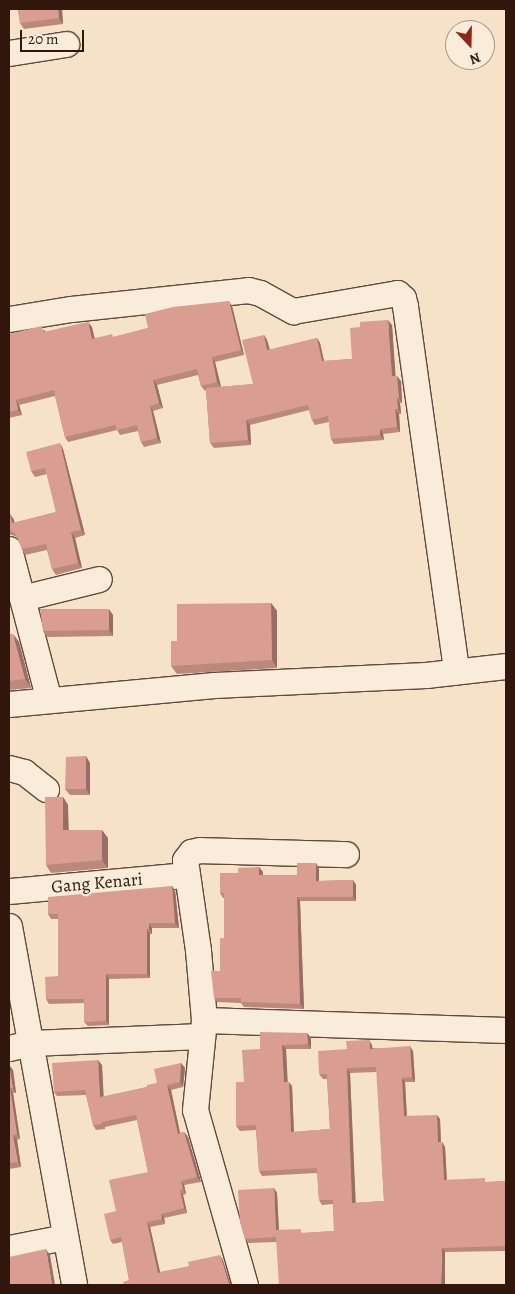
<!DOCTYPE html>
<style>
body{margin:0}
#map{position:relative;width:515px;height:1294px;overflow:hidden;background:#f6e2c8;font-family:Alegreya,serif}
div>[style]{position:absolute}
.roads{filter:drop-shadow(1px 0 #62493b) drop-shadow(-1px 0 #62493b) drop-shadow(0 1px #62493b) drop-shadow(0 -1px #62493b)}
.minor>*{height:25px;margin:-12.5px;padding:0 12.5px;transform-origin:12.5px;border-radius:12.5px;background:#f9ecdb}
.wall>*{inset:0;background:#bb887d}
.shaded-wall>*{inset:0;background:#986f66}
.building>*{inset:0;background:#d99e91}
span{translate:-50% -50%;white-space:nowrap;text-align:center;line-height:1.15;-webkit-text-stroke:4.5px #f9ecdb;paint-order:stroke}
.street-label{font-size:18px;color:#30160c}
.frame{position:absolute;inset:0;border:10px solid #30160c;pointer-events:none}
.north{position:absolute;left:445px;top:20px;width:50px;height:50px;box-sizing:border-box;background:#f9ecdb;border:1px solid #a99688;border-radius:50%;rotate:159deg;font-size:14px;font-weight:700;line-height:20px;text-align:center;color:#30160c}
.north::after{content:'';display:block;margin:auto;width:18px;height:22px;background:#8f2418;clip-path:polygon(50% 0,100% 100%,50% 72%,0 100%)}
.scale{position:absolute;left:20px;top:30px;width:64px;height:22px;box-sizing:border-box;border:2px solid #30160c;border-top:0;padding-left:6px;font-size:15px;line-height:18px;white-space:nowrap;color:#30160c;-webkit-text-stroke:4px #f9ecdb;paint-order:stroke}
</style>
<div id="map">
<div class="roads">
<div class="minor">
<i style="left:9px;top:53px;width:58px;rotate:-9deg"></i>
<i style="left:9px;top:319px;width:63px;rotate:-9.2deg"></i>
<i style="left:71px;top:309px;width:178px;rotate:-6.1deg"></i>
<i style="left:248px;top:290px;width:12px;rotate:14deg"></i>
<i style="left:260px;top:293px;width:38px;rotate:29deg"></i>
<i style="left:293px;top:311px;width:106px;rotate:-9.8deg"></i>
<i style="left:397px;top:293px;width:8px;rotate:40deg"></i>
<i style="left:403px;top:298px;width:8px;rotate:76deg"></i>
<i style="left:405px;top:306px;width:369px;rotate:82deg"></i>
<i style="left:9px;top:549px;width:156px;rotate:75.2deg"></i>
<i style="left:22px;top:598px;width:79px;rotate:-13.9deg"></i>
<i style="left:9px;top:704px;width:206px;rotate:-5.3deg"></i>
<i style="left:214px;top:685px;width:212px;rotate:-2.7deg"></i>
<i style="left:426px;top:675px;width:81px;rotate:-6.4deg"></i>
<i style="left:9px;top:768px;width:16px;rotate:15deg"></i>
<i style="left:24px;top:772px;width:28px;rotate:38deg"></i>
<i style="left:9px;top:891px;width:177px;rotate:-5.2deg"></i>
<i style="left:9px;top:926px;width:365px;rotate:79.7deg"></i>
<i style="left:204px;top:1020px;width:302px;rotate:1.9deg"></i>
<i style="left:9px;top:1048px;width:22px;rotate:-13deg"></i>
<i style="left:30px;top:1043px;width:172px;rotate:-2.3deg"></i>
<i style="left:9px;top:1248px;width:57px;rotate:-11.1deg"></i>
<i style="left:245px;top:1285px;width:182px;rotate:-105.9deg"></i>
<i style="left:195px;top:1110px;width:90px;rotate:-84.3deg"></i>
<i style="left:204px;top:1020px;width:70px;rotate:-94.9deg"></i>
<i style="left:198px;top:950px;width:91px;rotate:-98.2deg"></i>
<i style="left:185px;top:860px;width:10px;rotate:-53deg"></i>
<i style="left:191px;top:852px;width:9px;rotate:-13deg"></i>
<i style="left:200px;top:850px;width:146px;rotate:1.6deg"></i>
</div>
</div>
<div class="wall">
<i style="clip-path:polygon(18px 9px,62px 9px,63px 24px,24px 29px,20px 23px)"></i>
<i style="clip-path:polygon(232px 306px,244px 355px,215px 362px,221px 387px,253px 384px,264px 335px,267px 340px,270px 350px,317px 338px,320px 343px,324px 361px,352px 359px,392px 325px,395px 376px,401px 381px,402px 403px,400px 403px,401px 414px,399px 414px,400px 432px,383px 434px,384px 440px,334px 444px,331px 439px,329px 422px,315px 425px,312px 420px,309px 410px,250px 425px,251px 445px,214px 448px,210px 443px,206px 390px,205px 391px,201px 386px,198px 375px,157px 385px,163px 408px,153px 411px,161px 443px,144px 447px,141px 442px,138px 431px,120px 435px,117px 430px,68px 442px,65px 437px,55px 396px,19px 405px,22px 415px,9px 418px,9px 334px,45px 330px,45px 332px,92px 327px,94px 338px,114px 337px)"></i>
<i style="clip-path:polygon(63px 449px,85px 535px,75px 538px,82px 568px,56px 575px,52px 569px,47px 550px,25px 555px,22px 549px,17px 537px,12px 535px,9px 535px,9px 515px,10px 514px,14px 520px,14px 523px,56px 512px,47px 474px,35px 477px,31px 471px)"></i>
<i style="clip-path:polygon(271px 603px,277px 611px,277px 668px,177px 674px,171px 666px,177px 641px)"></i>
<i style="clip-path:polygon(113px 615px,113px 636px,47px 637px,43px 631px)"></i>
<i style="clip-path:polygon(9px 634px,19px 642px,31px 688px,9px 690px)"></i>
<i style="clip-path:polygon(90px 763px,90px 795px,70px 795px,65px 789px)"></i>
<i style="clip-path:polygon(63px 797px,68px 805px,68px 830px,108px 838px,108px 868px,51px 873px,46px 865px)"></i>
<i style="clip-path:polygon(259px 867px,263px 872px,263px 875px,297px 875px,319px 868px,319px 881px,353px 880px,356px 885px,356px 901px,300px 901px,304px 1009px,244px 1007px,241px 1003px,217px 1002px,214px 998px,220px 971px,224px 938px,224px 898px,223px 898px,220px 893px,238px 873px)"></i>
<i style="clip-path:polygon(172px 886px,175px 890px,179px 928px,152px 928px,152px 934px,150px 934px,150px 978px,109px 979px,109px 1025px,88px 1026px,84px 1022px,84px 1003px,49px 1004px,46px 999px,58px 976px,58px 919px,51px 919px,48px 914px)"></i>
<i style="clip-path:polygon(evenodd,307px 1033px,311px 1038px,311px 1049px,286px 1049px,287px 1082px,292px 1086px,294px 1132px,330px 1129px,327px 1079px,323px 1079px,319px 1074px,347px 1049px,372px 1045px,372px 1048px,413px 1051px,415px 1082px,405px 1082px,407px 1116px,440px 1119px,441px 1142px,442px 1142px,445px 1147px,447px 1180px,487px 1182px,506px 1181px,506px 1251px,445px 1252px,276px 1242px,248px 1243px,245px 1239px,277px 1193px,279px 1230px,304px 1233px,334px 1231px,333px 1204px,322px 1205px,319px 1200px,317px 1173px,262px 1176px,259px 1171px,256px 1130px,240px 1131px,236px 1126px,244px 1082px,260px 1049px,307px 1033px,377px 1072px,384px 1201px,355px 1203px,350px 1073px,377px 1072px)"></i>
<i style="clip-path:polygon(181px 1063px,185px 1068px,183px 1087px,171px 1090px,180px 1133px,184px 1132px,188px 1137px,201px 1182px,184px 1185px,186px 1194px,183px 1195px,187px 1213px,164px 1218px,165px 1224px,150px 1227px,160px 1272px,223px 1260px,129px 1280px,122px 1242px,113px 1244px,110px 1240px,116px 1211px,148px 1172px,137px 1120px,105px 1127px,105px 1129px,96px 1130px,93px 1125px,86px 1095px,57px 1096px,54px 1092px,102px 1065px,103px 1097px,147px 1087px,157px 1083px)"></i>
<i style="clip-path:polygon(9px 1065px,13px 1070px,16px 1093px,13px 1093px,20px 1139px,17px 1140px,21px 1167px,9px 1169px)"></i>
</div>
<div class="shaded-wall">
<i style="clip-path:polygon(58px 9px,62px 9px,63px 24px,59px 18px)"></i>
<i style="clip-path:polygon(229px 301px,232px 306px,244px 355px,241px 350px)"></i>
<i style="clip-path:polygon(388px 320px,392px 325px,396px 381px,392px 376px)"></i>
<i style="clip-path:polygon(88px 322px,92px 327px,96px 344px,92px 339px)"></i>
<i style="clip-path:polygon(264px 335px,267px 340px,271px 355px,267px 350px)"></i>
<i style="clip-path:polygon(317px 338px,320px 343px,325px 366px,322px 361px)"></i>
<i style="clip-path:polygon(212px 357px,215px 362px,221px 387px,217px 382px)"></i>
<i style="clip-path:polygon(397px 376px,401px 381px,402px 403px,399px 398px)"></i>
<i style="clip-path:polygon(153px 380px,157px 385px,163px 408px,159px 403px)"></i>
<i style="clip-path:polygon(397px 398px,400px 403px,401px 414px,398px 409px)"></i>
<i style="clip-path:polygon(16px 400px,19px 405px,22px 415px,18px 410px)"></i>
<i style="clip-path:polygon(150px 406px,153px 411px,161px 443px,157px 438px)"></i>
<i style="clip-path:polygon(395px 409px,399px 414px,400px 432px,397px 427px)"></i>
<i style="clip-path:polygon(246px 420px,250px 425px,251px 445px,248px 440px)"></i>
<i style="clip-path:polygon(380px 429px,383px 434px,384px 440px,380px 435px)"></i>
<i style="clip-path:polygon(60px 443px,63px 449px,85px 535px,81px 530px)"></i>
<i style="clip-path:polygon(10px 514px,14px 520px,16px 529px,12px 523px)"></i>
<i style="clip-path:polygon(71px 532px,75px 538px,82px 568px,78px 563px)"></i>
<i style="clip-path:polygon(271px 603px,277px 611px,277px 668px,272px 660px)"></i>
<i style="clip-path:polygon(109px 609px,113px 615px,113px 636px,109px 630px)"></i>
<i style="clip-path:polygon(13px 634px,19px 642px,31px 688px,25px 679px)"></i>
<i style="clip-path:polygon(86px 756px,90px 763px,90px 795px,86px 789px)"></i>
<i style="clip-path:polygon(63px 797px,68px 805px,69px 838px,63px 830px)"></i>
<i style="clip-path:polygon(102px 830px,108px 838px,108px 868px,102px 860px)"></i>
<i style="clip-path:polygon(316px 863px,319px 868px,319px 885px,316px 881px)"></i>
<i style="clip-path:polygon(259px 867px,263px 872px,263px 880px,259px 875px)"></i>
<i style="clip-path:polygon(353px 880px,356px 885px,356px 901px,353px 897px)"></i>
<i style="clip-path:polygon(172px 886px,175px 890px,179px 928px,175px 923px)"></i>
<i style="clip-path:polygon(297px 897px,300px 901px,304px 1009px,300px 1004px)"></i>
<i style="clip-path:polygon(149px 923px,152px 928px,152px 934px,149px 929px)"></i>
<i style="clip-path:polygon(147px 929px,150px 934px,150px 978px,147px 974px)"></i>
<i style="clip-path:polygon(106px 974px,109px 979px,109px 1025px,106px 1021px)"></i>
<i style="clip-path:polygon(307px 1033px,311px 1038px,311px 1049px,308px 1044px)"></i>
<i style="clip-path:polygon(369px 1040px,372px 1045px,373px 1053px,370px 1049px)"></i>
<i style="clip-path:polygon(282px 1045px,286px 1049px,288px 1087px,284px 1082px)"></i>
<i style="clip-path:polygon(410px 1046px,413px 1051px,415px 1082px,412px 1077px)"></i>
<i style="clip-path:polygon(98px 1060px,102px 1065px,104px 1102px,100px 1097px)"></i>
<i style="clip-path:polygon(181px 1063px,185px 1068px,183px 1087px,180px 1082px)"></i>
<i style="clip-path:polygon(9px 1065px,13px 1070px,16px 1093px,13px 1088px)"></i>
<i style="clip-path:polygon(347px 1068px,350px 1073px,356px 1208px,352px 1203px)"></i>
<i style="clip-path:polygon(402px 1078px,405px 1082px,407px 1121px,404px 1116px)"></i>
<i style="clip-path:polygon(289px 1082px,292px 1086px,294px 1137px,291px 1132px)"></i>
<i style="clip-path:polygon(167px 1085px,171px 1090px,181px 1138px,178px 1134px)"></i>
<i style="clip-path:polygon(10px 1088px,13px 1093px,20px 1139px,17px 1134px)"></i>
<i style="clip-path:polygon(437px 1115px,440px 1119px,441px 1147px,438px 1142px)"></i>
<i style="clip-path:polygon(184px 1132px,188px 1137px,201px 1182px,197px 1177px)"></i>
<i style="clip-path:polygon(13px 1135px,17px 1140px,21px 1167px,18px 1162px)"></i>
<i style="clip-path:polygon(442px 1142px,445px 1147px,447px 1185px,444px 1180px)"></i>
<i style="clip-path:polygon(181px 1181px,184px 1185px,186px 1194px,183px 1189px)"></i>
<i style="clip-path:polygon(274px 1188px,277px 1193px,279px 1235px,276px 1230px)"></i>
<i style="clip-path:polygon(180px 1190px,183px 1195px,187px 1213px,184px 1208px)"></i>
<i style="clip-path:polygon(161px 1214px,164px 1218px,165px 1224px,162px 1219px)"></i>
<i style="clip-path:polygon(147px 1222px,150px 1227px,161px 1277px,158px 1273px)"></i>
<i style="clip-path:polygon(442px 1248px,445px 1252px,445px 1285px,441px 1285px)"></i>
<i style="clip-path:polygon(46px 1249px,50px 1255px,55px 1285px,52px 1285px)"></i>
<i style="clip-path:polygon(220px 1255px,223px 1260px,231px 1285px,229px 1285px)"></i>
</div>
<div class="building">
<i style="clip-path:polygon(18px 9px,58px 9px,59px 18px,20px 23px)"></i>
<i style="clip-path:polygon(229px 301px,241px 350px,212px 357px,217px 382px,201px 386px,197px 369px,153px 380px,159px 403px,150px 406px,157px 438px,141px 442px,137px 425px,117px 430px,115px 425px,65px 437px,54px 390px,16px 400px,18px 410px,9px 412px,9px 334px,42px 326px,43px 332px,88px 322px,92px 339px,112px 334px,113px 337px,148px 328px,145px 314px,173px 307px)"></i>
<i style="clip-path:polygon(388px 320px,392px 376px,397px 376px,399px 398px,397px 398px,398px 409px,395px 409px,397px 427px,380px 429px,380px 435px,331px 439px,328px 416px,312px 420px,308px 405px,246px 420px,248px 440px,210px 443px,206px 388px,253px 384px,242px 340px,264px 335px,267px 350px,317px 338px,322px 361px,352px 359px,350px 328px,360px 327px,360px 322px)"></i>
<i style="clip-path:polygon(60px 443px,81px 530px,71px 532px,78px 563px,52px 569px,46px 544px,22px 549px,15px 533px,9px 530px,9px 515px,10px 514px,12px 523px,56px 512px,45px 468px,31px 471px,26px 452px)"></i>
<i style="clip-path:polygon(271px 603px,272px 660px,171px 666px,171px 641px,177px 641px,177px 604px)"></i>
<i style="clip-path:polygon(40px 609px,109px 609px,109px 630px,43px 631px)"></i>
<i style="clip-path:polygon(9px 634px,13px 634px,25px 679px,9px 681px)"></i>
<i style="clip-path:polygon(86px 756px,86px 789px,65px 789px,66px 757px)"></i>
<i style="clip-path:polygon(45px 797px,63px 797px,63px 830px,102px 830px,102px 860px,46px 865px)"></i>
<i style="clip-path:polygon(297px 863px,316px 863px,316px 881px,353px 880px,353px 897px,297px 897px,300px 1004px,241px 1002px,241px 998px,214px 998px,211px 971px,220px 971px,220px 938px,224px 938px,224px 893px,220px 893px,220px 873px,238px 873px,238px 868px,259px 867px,259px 875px,297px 875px)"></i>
<i style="clip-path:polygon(172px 886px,175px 923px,149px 923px,149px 929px,147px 929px,147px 974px,106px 974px,106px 1021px,84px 1022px,84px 999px,46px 999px,45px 977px,58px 976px,58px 914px,48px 914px,48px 897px)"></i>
<i style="clip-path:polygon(evenodd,260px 1032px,307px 1033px,308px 1044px,282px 1045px,284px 1082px,289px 1082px,291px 1132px,330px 1129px,327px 1074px,319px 1074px,318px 1051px,347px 1049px,346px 1041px,369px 1040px,370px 1049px,410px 1046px,412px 1077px,402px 1078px,404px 1116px,437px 1115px,438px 1142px,442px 1142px,444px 1180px,485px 1178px,485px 1182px,506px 1181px,506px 1246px,442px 1248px,441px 1285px,279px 1285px,276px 1237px,245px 1239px,240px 1222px,238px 1190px,274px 1188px,276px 1230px,301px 1229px,301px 1233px,334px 1231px,333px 1200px,319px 1200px,317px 1168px,259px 1171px,256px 1125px,236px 1126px,236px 1082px,244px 1082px,242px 1050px,260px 1049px,260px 1032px,376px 1067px,384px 1201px,352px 1203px,347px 1068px,376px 1067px)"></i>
<i style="clip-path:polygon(98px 1060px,100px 1097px,147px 1087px,147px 1085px,157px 1083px,154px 1069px,181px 1063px,180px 1082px,167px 1085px,178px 1134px,184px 1132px,197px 1177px,181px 1181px,183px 1189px,180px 1190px,184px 1208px,161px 1214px,162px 1219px,147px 1222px,158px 1273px,189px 1266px,188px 1262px,220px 1255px,229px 1285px,124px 1285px,123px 1282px,129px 1280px,121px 1237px,110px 1240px,104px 1214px,116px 1211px,109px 1180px,148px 1172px,136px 1115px,102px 1122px,102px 1124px,93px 1125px,85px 1090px,54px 1092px,52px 1063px)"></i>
<i style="clip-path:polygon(9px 1065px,13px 1088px,10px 1088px,17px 1134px,13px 1135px,18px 1162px,9px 1163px)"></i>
<i style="clip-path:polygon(46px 1249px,52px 1285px,9px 1285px,9px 1257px)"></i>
</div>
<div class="street-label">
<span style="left:97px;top:883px;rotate:-5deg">Gang Kenari</span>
</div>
<div class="frame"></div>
<div class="north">N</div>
<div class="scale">20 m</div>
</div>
